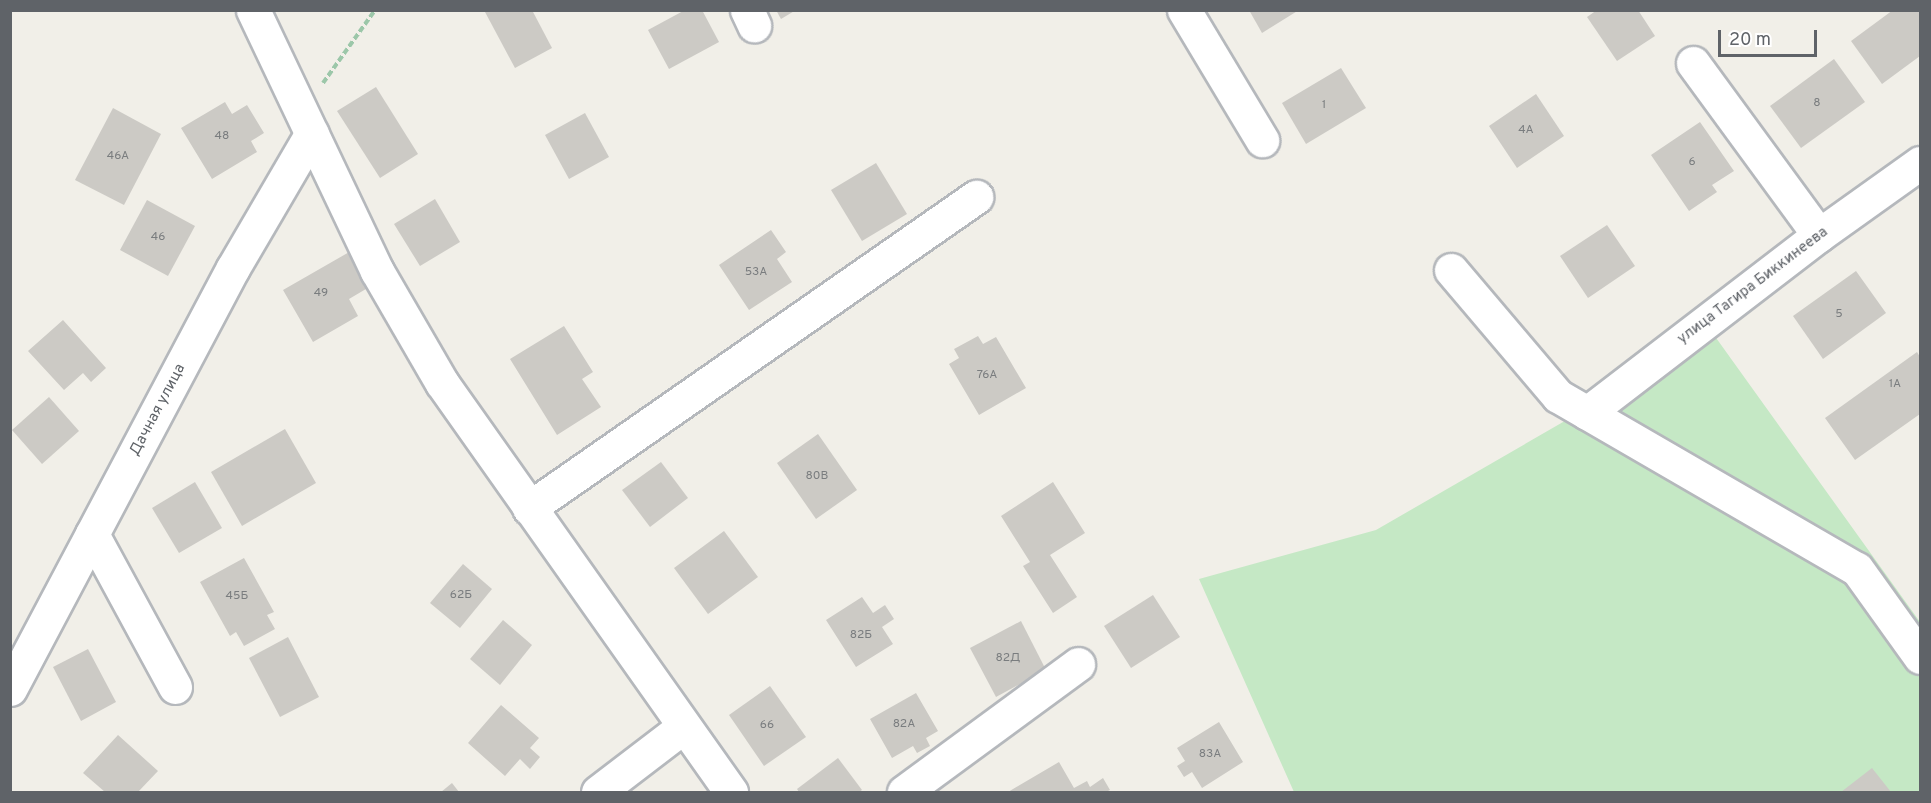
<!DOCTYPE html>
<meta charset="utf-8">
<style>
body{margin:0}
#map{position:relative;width:1931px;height:803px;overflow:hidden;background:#f1efe8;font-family:Overpass,sans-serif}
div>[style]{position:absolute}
.green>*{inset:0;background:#c5e8c5}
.building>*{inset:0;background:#cccac5}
.path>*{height:4px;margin-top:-2px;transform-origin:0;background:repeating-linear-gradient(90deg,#9cc7a9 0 6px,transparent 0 9px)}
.roads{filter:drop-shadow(2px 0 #b5b8bc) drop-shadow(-2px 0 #b5b8bc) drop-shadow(0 2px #b5b8bc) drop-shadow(0 -2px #b5b8bc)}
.minor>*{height:33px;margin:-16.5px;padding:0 16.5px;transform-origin:16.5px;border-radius:16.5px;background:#fff}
span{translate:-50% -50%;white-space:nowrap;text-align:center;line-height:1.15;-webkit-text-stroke:6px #fff;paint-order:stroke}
.number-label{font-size:12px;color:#7a7d7f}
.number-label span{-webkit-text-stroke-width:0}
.street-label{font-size:15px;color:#5f6368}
.frame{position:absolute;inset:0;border:12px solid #5f6368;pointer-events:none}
.scale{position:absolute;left:1718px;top:30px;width:99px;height:27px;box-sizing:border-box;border:3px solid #5f6368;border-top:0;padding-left:8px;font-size:18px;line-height:21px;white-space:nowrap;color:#5f6368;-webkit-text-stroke:4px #fff;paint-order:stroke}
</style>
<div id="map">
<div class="green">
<i style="clip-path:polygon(1714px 335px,1920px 622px,1920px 792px,1294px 792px,1199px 579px,1376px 530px)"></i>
</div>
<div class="building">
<i style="clip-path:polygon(489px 10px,532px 10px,552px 48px,515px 68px,485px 12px)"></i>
<i style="clip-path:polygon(685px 10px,702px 10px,719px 42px,669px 69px,648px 30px)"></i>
<i style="clip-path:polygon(776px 10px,796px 10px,781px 19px)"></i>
<i style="clip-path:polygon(1249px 10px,1299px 10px,1262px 33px)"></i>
<i style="clip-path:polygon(1597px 10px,1638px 10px,1655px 36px,1617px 61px,1587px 17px)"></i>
<i style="clip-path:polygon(1893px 10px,1920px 10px,1920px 56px,1882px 84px,1851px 41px)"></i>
<i style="clip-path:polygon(1834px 59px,1865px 102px,1801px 148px,1770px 106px)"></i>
<i style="clip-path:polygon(1341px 68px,1366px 108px,1306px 144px,1282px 103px)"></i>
<i style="clip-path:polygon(376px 87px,418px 154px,380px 178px,337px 111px)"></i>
<i style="clip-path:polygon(1536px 94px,1564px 136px,1517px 168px,1489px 126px)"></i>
<i style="clip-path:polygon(225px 102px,232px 114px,247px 105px,264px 133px,251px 141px,257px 152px,212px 179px,181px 128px)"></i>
<i style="clip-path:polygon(113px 108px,161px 134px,124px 205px,75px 180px)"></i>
<i style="clip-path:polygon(585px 113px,609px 157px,569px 179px,545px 135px)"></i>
<i style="clip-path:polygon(1700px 122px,1734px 171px,1712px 185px,1717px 192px,1689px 211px,1651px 155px)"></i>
<i style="clip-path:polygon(876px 163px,907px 214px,862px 241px,831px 190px)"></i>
<i style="clip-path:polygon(435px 199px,460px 242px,420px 266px,394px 224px)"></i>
<i style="clip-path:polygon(147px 200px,195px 226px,168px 276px,120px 250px)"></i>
<i style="clip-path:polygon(1607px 225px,1635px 266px,1588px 298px,1560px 256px)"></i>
<i style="clip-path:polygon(771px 230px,786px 252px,777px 259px,792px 282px,749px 310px,719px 265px)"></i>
<i style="clip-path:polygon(351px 251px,371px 286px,349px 299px,358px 316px,313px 342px,283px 290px)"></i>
<i style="clip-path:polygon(1856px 271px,1886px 313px,1823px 359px,1793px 316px)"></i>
<i style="clip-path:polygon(63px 320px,106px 368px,91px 382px,83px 373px,64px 390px,28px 351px)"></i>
<i style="clip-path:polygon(564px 326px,593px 372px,582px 379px,601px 407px,557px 435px,510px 359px)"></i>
<i style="clip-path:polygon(978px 336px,983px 344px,996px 337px,1026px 388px,979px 415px,949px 364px,959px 358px,954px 349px)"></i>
<i style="clip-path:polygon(1917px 352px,1920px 357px,1920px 414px,1855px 460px,1825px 418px)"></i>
<i style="clip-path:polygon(49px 397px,79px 431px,42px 464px,12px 430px)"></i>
<i style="clip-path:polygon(285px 429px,316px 483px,242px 526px,211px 472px)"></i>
<i style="clip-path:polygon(818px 434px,857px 490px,816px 519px,777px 463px)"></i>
<i style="clip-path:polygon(661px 462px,688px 498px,650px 527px,622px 490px)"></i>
<i style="clip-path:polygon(195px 482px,222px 528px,179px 553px,152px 508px)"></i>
<i style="clip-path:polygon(1053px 482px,1085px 533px,1050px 555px,1077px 597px,1053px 613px,1023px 566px,1030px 562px,1001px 516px)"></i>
<i style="clip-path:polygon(724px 531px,758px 577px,708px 614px,674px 568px)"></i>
<i style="clip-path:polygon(244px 558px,274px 612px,267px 615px,275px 629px,244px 646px,236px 632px,230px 636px,200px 582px)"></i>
<i style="clip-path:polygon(463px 564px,492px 589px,460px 628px,430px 603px)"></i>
<i style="clip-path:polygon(1153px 595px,1180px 637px,1131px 668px,1104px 626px)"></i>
<i style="clip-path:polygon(862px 597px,873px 613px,885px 605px,894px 619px,882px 627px,893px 644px,856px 667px,826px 620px)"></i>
<i style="clip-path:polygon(503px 620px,532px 645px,500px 685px,470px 659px)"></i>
<i style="clip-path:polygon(1021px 621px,1046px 670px,996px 697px,970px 648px)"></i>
<i style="clip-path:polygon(288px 637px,319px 697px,280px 717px,249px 658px)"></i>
<i style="clip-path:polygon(88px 649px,116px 702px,81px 721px,53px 667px)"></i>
<i style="clip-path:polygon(770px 686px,806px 737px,764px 766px,729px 715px)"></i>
<i style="clip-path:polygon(916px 693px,938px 731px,926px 738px,930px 746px,917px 753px,913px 746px,892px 758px,870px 719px)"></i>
<i style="clip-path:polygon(501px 705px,539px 738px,530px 748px,540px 757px,530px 769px,520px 759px,505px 776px,468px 743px)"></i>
<i style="clip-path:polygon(1219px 722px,1243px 762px,1202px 788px,1192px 772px,1184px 777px,1177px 766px,1185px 761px,1177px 748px)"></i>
<i style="clip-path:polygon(118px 735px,158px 771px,138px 792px,105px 792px,83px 773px)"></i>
<i style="clip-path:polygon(838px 758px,862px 790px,859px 792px,799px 792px,797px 789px)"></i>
<i style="clip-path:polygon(1059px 762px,1074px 788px,1087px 781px,1090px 787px,1103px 778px,1110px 790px,1106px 792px,1008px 792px)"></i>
<i style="clip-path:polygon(1872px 768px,1891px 792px,1841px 792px)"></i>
<i style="clip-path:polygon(452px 783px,459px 792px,441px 792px)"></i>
</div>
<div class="path">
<i style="left:323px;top:83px;width:90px;rotate:-54.5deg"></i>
</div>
<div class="roads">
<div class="minor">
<i style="left:253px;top:10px;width:289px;rotate:64.6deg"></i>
<i style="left:377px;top:271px;width:129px;rotate:59.9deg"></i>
<i style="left:442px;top:383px;width:501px;rotate:54.75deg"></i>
<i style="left:747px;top:10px;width:17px;rotate:65deg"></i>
<i style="left:1184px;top:10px;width:152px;rotate:59deg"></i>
<i style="left:1693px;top:63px;width:213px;rotate:53.8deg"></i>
<i style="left:1451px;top:270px;width:165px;rotate:49.7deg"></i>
<i style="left:1558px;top:396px;width:345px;rotate:30.1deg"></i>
<i style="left:1857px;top:569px;width:108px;rotate:54.4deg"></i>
<i style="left:1587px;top:413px;width:292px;rotate:-37.5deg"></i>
<i style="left:1819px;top:235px;width:124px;rotate:-35.5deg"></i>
<i style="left:529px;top:508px;width:545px;rotate:-34.83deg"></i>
<i style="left:92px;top:534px;width:174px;rotate:61.5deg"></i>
<i style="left:10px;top:689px;width:476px;rotate:-62.1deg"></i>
<i style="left:233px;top:268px;width:156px;rotate:-59.7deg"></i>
<i style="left:598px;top:792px;width:107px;rotate:-37.4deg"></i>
<i style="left:904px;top:792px;width:216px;rotate:-36.3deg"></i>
</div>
</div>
<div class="number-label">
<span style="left:1817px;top:104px">8</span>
<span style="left:1324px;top:106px">1</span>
<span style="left:1526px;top:131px">4А</span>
<span style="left:222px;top:137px">48</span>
<span style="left:118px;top:157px">46А</span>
<span style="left:1692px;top:163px">6</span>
<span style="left:158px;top:238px">46</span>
<span style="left:756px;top:273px">53А</span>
<span style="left:321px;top:294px">49</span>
<span style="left:1839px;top:315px">5</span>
<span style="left:987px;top:376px">76А</span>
<span style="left:1895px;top:385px">1А</span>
<span style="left:817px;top:477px">80В</span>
<span style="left:461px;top:596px">62Б</span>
<span style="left:237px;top:597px">45Б</span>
<span style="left:861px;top:636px">82Б</span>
<span style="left:1008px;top:659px">82Д</span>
<span style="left:904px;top:725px">82А</span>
<span style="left:767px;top:726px">66</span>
<span style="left:1210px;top:755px">83А</span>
</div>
<div class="street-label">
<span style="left:1753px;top:286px;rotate:-37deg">улица Тагира Биккинеева</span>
<span style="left:158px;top:410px;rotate:-62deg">Дачная улица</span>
</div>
<div class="frame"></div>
<div class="scale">20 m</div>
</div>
